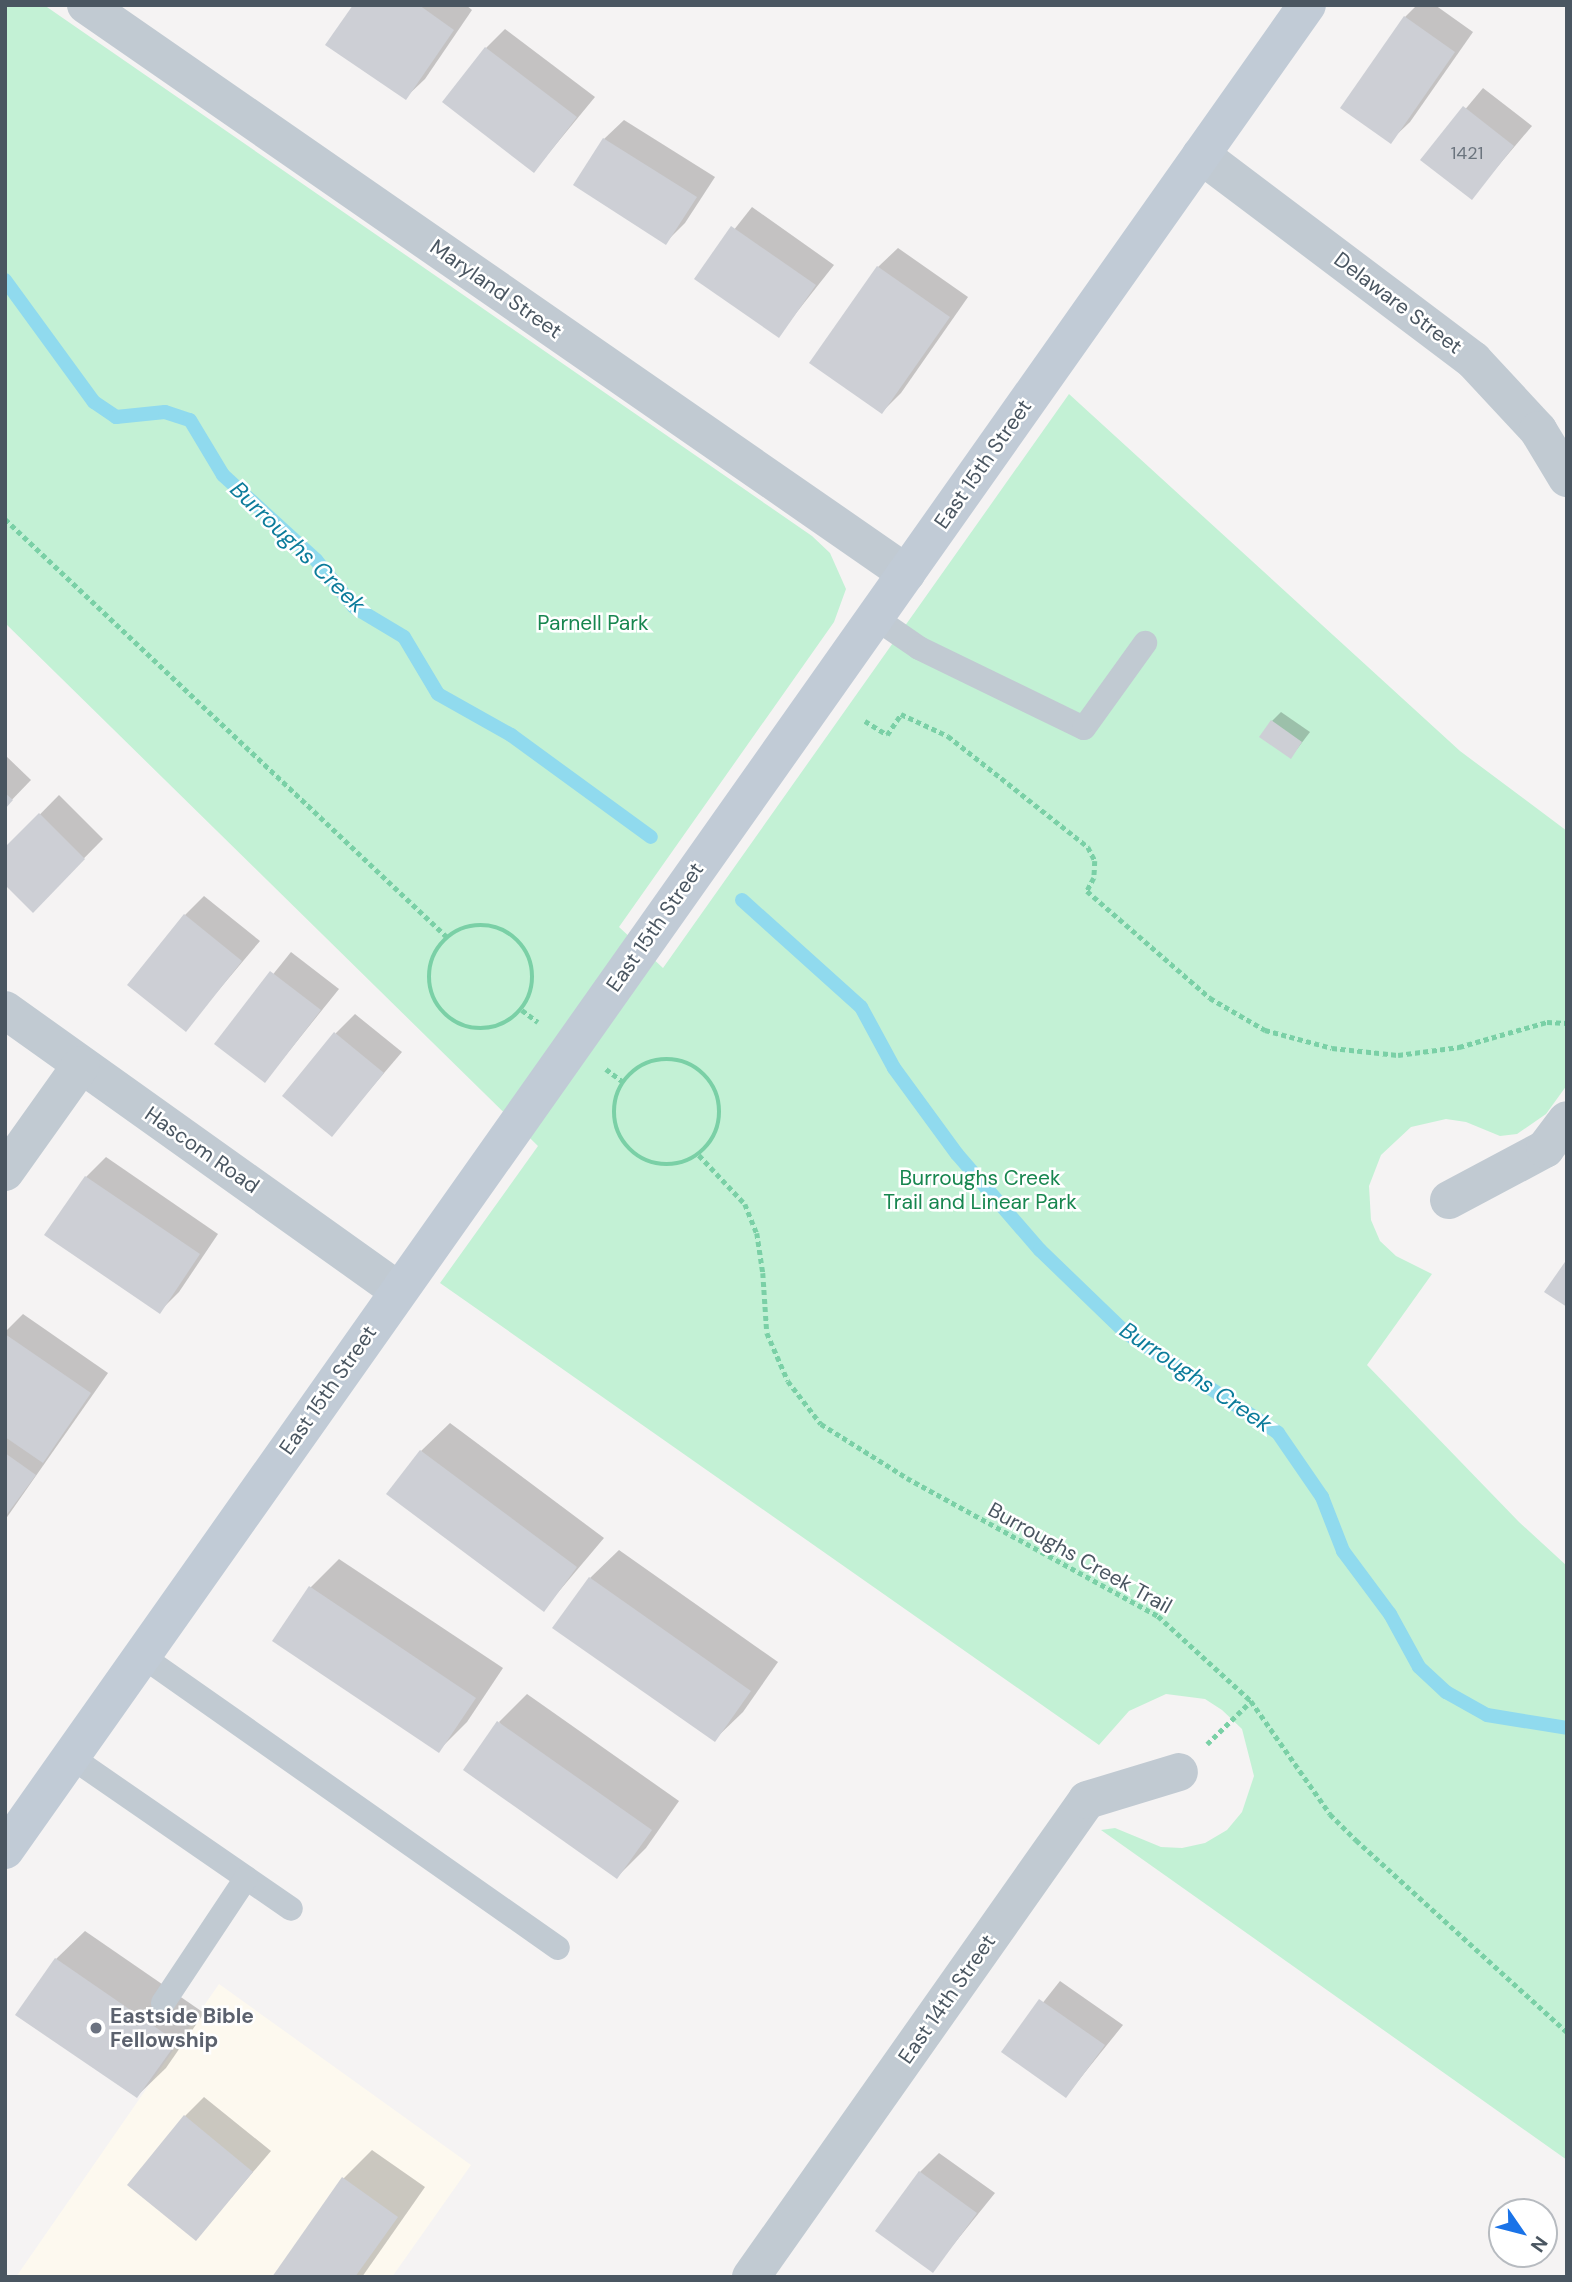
<!DOCTYPE html>
<style>
body{margin:0}
#map{position:relative;width:1572px;height:2282px;overflow:hidden;background:#f5f3f3;font-family:"DM Sans",sans-serif}
div>[style]{position:absolute}
.commercial>*{inset:0;background:#fdf9ef}
.green>*{inset:0;background:#c3f1d5}
.shadow>*{inset:0;background:#0003}
.stream>*{height:14px;margin:-7px;padding:0 7px;transform-origin:7px;border-radius:7px;background:#90daee}
.building>*{inset:0;background:#cdcfd5}
.path>*{height:4.5px;margin-top:-2.25px;transform-origin:0;background:repeating-linear-gradient(90deg,#7ad0a6 0 5px,transparent 0 8.5px)}
.path>.ring{margin:-2.25px;padding:0;box-sizing:content-box;background:none;border:4.5px solid #7ad0a6;border-radius:50%}
.service>*{height:24px;margin:-12px;padding:0 12px;transform-origin:12px;border-radius:12px;background:#c1cad2}
.minor>*{height:38px;margin:-19px;padding:0 19px;transform-origin:19px;border-radius:19px;background:#c1cad2}
.secondary>*{height:38px;margin:-19px;padding:0 19px;transform-origin:19px;border-radius:19px;background:#c1cbd6}
.dots>*{width:19px;height:19px;translate:-50% -50%;box-sizing:border-box;border:4px solid #fff;border-radius:50%}
span{translate:-50% -50%;white-space:nowrap;text-align:center;line-height:1.15;-webkit-text-stroke:5px #fff;paint-order:stroke}
.number-label{font-size:18px;color:#6b747e}
.number-label span{-webkit-text-stroke-width:0}
.street-label{font-size:21px;color:#4a5661}
.park-label{font-size:21px;color:#17864f}
.worship-label{font-size:21px;color:#5b616d;font-weight:700}
.left{translate:0 -50%;text-align:left}
.water-label{font-size:23px;color:#0c7c9b;font-style:italic}
.frame{position:absolute;inset:0;border:7px solid #4a5661;pointer-events:none}
.north{position:absolute;left:1488px;top:2198px;width:70px;height:70px;box-sizing:border-box;background:#fff;border:2px solid #b7bbc0;border-radius:50%;rotate:125deg;font-size:19px;font-weight:700;line-height:28px;text-align:center;color:#4a5661}
.north::after{content:'';display:block;margin:auto;width:24px;height:32px;background:#1a73e8;clip-path:polygon(50% 0,100% 100%,50% 72%,0 100%)}
</style>
<div id="map">
<div class="commercial">
<i style="clip-path:polygon(219px 1984px,471px 2165px,392px 2277px,16px 2277px)"></i>
</div>
<div class="green">
<i style="clip-path:polygon(5px 5px,44px 5px,812px 536px,830px 553px,846px 589px,834px 622px,619px 927px,663px 968px,1069px 394px,1460px 751px,1567px 831px,1567px 1085px,1546px 1114px,1517px 1134px,1500px 1136px,1466px 1122px,1446px 1119px,1411px 1127px,1381px 1155px,1369px 1186px,1371px 1220px,1380px 1241px,1396px 1256px,1432px 1274px,1367px 1365px,1519px 1522px,1567px 1566px,1567px 2160px,1101px 1830px,1115px 1828px,1161px 1847px,1182px 1848px,1205px 1843px,1227px 1830px,1242px 1812px,1254px 1776px,1242px 1729px,1222px 1710px,1205px 1699px,1166px 1694px,1129px 1711px,1099px 1745px,440px 1283px,538px 1146px,5px 623px)"></i>
</div>
<div class="shadow">
<i style="clip-path:polygon(355px 5px,466px 5px,472px 10px,425px 79px,405px 98px)"></i>
<i style="clip-path:polygon(1417px 5px,1435px 5px,1473px 32px,1410px 122px,1390px 141px,1405px 17px)"></i>
<i style="clip-path:polygon(505px 29px,595px 97px,534px 171px,486px 48px)"></i>
<i style="clip-path:polygon(1483px 88px,1532px 126px,1471px 198px,1423px 160px)"></i>
<i style="clip-path:polygon(624px 120px,715px 177px,685px 223px,666px 242px,604px 139px)"></i>
<i style="clip-path:polygon(752px 207px,834px 265px,778px 336px,696px 278px)"></i>
<i style="clip-path:polygon(898px 248px,968px 297px,901px 393px,882px 412px,878px 267px)"></i>
<i style="clip-path:polygon(1281px 712px,1310px 732px,1291px 757px,1272px 721px)"></i>
<i style="clip-path:polygon(5px 755px,31px 780px,5px 807px)"></i>
<i style="clip-path:polygon(59px 795px,103px 839px,33px 910px,5px 850px)"></i>
<i style="clip-path:polygon(204px 896px,260px 941px,185px 1030px,185px 915px)"></i>
<i style="clip-path:polygon(291px 952px,339px 989px,265px 1081px,217px 1044px)"></i>
<i style="clip-path:polygon(355px 1014px,402px 1052px,332px 1134px,336px 1033px)"></i>
<i style="clip-path:polygon(106px 1157px,218px 1234px,179px 1292px,160px 1311px,47px 1235px,86px 1177px)"></i>
<i style="clip-path:polygon(23px 1314px,108px 1373px,5px 1520px,5px 1332px)"></i>
<i style="clip-path:polygon(450px 1423px,604px 1538px,544px 1609px,421px 1451px)"></i>
<i style="clip-path:polygon(619px 1550px,778px 1662px,743px 1712px,714px 1740px,590px 1578px)"></i>
<i style="clip-path:polygon(339px 1559px,503px 1668px,467px 1722px,439px 1750px,310px 1588px)"></i>
<i style="clip-path:polygon(527px 1694px,679px 1801px,646px 1848px,617px 1877px,499px 1722px)"></i>
<i style="clip-path:polygon(85px 1931px,204px 2013px,166px 2068px,137px 2096px,56px 1959px)"></i>
<i style="clip-path:polygon(1060px 1981px,1123px 2025px,1066px 2096px,1004px 2052px)"></i>
<i style="clip-path:polygon(204px 2097px,271px 2151px,196px 2239px,185px 2116px)"></i>
<i style="clip-path:polygon(372px 2150px,425px 2187px,362px 2277px,274px 2277px,343px 2179px)"></i>
<i style="clip-path:polygon(939px 2153px,995px 2193px,933px 2270px,920px 2172px)"></i>
</div>
<div class="stream">
<i style="left:5px;top:280px;width:151px;rotate:53.9deg"></i>
<i style="left:94px;top:402px;width:27px;rotate:34deg"></i>
<i style="left:116px;top:417px;width:49px;rotate:-5.8deg"></i>
<i style="left:165px;top:412px;width:26px;rotate:18deg"></i>
<i style="left:190px;top:420px;width:64px;rotate:59deg"></i>
<i style="left:223px;top:475px;width:126px;rotate:42.4deg"></i>
<i style="left:316px;top:560px;width:60px;rotate:51deg"></i>
<i style="left:354px;top:607px;width:58px;rotate:31deg"></i>
<i style="left:404px;top:637px;width:66px;rotate:59.2deg"></i>
<i style="left:438px;top:694px;width:84px;rotate:29.3deg"></i>
<i style="left:511px;top:735px;width:173px;rotate:36.1deg"></i>
<i style="left:742px;top:900px;width:160px;rotate:42deg"></i>
<i style="left:861px;top:1007px;width:69px;rotate:61.6deg"></i>
<i style="left:894px;top:1068px;width:107px;rotate:53.8deg"></i>
<i style="left:957px;top:1154px;width:127px;rotate:49.2deg"></i>
<i style="left:1040px;top:1250px;width:120px;rotate:44deg"></i>
<i style="left:1126px;top:1333px;width:182px;rotate:33.3deg"></i>
<i style="left:1278px;top:1433px;width:78px;rotate:55.5deg"></i>
<i style="left:1322px;top:1497px;width:58px;rotate:68.7deg"></i>
<i style="left:1343px;top:1551px;width:79px;rotate:53.3deg"></i>
<i style="left:1390px;top:1614px;width:60px;rotate:61.3deg"></i>
<i style="left:1419px;top:1667px;width:37px;rotate:43deg"></i>
<i style="left:1446px;top:1692px;width:47px;rotate:29.3deg"></i>
<i style="left:1487px;top:1715px;width:81px;rotate:9.2deg"></i>
</div>
<div class="building">
<i style="clip-path:polygon(353px 5px,419px 5px,454px 30px,406px 100px,325px 45px)"></i>
<i style="clip-path:polygon(1404px 16px,1455px 52px,1391px 144px,1340px 108px)"></i>
<i style="clip-path:polygon(485px 47px,577px 117px,534px 173px,442px 102px)"></i>
<i style="clip-path:polygon(1463px 106px,1514px 146px,1472px 200px,1420px 160px)"></i>
<i style="clip-path:polygon(603px 138px,697px 197px,666px 245px,573px 185px)"></i>
<i style="clip-path:polygon(731px 226px,816px 285px,779px 338px,694px 279px)"></i>
<i style="clip-path:polygon(877px 266px,950px 317px,882px 414px,809px 363px)"></i>
<i style="clip-path:polygon(1271px 720px,1302px 742px,1291px 759px,1259px 737px)"></i>
<i style="clip-path:polygon(5px 793px,13px 800px,5px 809px)"></i>
<i style="clip-path:polygon(39px 813px,85px 859px,33px 913px,5px 885px,5px 847px)"></i>
<i style="clip-path:polygon(184px 914px,242px 961px,186px 1032px,127px 985px)"></i>
<i style="clip-path:polygon(270px 971px,321px 1010px,265px 1083px,214px 1044px)"></i>
<i style="clip-path:polygon(334px 1032px,384px 1073px,332px 1137px,282px 1096px)"></i>
<i style="clip-path:polygon(85px 1176px,200px 1254px,160px 1314px,44px 1235px)"></i>
<i style="clip-path:polygon(1567px 1259px,1567px 1307px,1544px 1292px)"></i>
<i style="clip-path:polygon(5px 1334px,91px 1393px,43px 1463px,5px 1437px)"></i>
<i style="clip-path:polygon(420px 1450px,577px 1567px,544px 1612px,386px 1494px)"></i>
<i style="clip-path:polygon(5px 1453px,36px 1475px,5px 1517px)"></i>
<i style="clip-path:polygon(589px 1577px,751px 1691px,715px 1742px,552px 1628px)"></i>
<i style="clip-path:polygon(309px 1586px,476px 1698px,439px 1753px,272px 1641px)"></i>
<i style="clip-path:polygon(497px 1721px,652px 1830px,617px 1879px,463px 1770px)"></i>
<i style="clip-path:polygon(55px 1958px,177px 2042px,137px 2098px,15px 2015px)"></i>
<i style="clip-path:polygon(1039px 1999px,1105px 2045px,1066px 2098px,1001px 2052px)"></i>
<i style="clip-path:polygon(184px 2115px,253px 2172px,196px 2241px,127px 2185px)"></i>
<i style="clip-path:polygon(919px 2171px,977px 2213px,933px 2273px,875px 2231px)"></i>
<i style="clip-path:polygon(342px 2177px,398px 2217px,355px 2277px,272px 2277px)"></i>
</div>
<div class="path">
<i style="left:5px;top:519px;width:608px;rotate:43.4deg"></i>
<i style="left:865px;top:721px;width:26px;rotate:32deg"></i>
<i style="left:887px;top:735px;width:25px;rotate:-56deg"></i>
<i style="left:901px;top:714px;width:52px;rotate:25.1deg"></i>
<i style="left:948px;top:736px;width:179px;rotate:38.4deg"></i>
<i style="left:1088px;top:847px;width:16px;rotate:63deg"></i>
<i style="left:1095px;top:861px;width:17px;rotate:93deg"></i>
<i style="left:1094px;top:878px;width:15px;rotate:118deg"></i>
<i style="left:1087px;top:891px;width:163px;rotate:41deg"></i>
<i style="left:1210px;top:998px;width:64px;rotate:30.2deg"></i>
<i style="left:1265px;top:1030px;width:69px;rotate:15deg"></i>
<i style="left:1332px;top:1048px;width:66px;rotate:6.1deg"></i>
<i style="left:1398px;top:1055px;width:62px;rotate:-7.5deg"></i>
<i style="left:1459px;top:1047px;width:91px;rotate:-15.9deg"></i>
<i style="left:1547px;top:1022px;width:20px;rotate:3deg"></i>
<i class="ring" style="left:429px;top:925px;width:99.5px;height:99.5px"></i>
<i style="left:522px;top:1010px;width:20px;rotate:37deg"></i>
<i class="ring" style="left:614px;top:1059px;width:101.5px;height:101.5px"></i>
<i style="left:606px;top:1069px;width:21px;rotate:37deg"></i>
<i style="left:699px;top:1155px;width:67px;rotate:46.8deg"></i>
<i style="left:745px;top:1204px;width:31px;rotate:68deg"></i>
<i style="left:757px;top:1233px;width:40px;rotate:81.5deg"></i>
<i style="left:763px;top:1273px;width:60px;rotate:86.2deg"></i>
<i style="left:767px;top:1333px;width:52px;rotate:66.4deg"></i>
<i style="left:788px;top:1381px;width:54px;rotate:52.5deg"></i>
<i style="left:821px;top:1424px;width:102px;rotate:32.1deg"></i>
<i style="left:907px;top:1478px;width:286px;rotate:28.8deg"></i>
<i style="left:1158px;top:1616px;width:126px;rotate:42.4deg"></i>
<i style="left:1251px;top:1701px;width:138px;rotate:55deg"></i>
<i style="left:1330px;top:1814px;width:37px;rotate:45deg"></i>
<i style="left:1356px;top:1840px;width:285px;rotate:42.3deg"></i>
<i style="left:1207px;top:1744px;width:62px;rotate:-44.3deg"></i>
</div>
<div class="service">
<i style="left:874px;top:617px;width:55px;rotate:34.6deg"></i>
<i style="left:919px;top:648px;width:183px;rotate:25.9deg"></i>
<i style="left:1084px;top:728px;width:105px;rotate:-54.3deg"></i>
<i style="left:142px;top:1656px;width:508px;rotate:35.07deg"></i>
<i style="left:71px;top:1757px;width:267px;rotate:34.6deg"></i>
<i style="left:163px;top:2003px;width:150px;rotate:-56.4deg"></i>
</div>
<div class="minor">
<i style="left:86px;top:5px;width:998px;rotate:34.71deg"></i>
<i style="left:1201px;top:155px;width:341px;rotate:37deg"></i>
<i style="left:1473px;top:360px;width:96px;rotate:47.1deg"></i>
<i style="left:1538px;top:430px;width:56px;rotate:58.9deg"></i>
<i style="left:5px;top:1010px;width:483px;rotate:35.5deg"></i>
<i style="left:5px;top:1172px;width:131px;rotate:-54.6deg"></i>
<i style="left:1449px;top:1200px;width:109px;rotate:-28deg"></i>
<i style="left:1545px;top:1149px;width:36px;rotate:-53deg"></i>
<i style="left:751px;top:2277px;width:583px;rotate:-54.84deg"></i>
<i style="left:1087px;top:1800px;width:96px;rotate:-16.9deg"></i>
</div>
<div class="secondary">
<i style="left:5px;top:1850px;width:2258px;rotate:-54.79deg"></i>
</div>
<div class="dots">
<i style="left:96px;top:2028px;background:#6b7280"></i>
</div>
<div class="number-label">
<span style="left:1467px;top:153px">1421</span>
</div>
<div class="street-label">
<span style="left:496px;top:289px;rotate:35deg">Maryland Street</span>
<span style="left:1398px;top:303px;rotate:37deg">Delaware Street</span>
<span style="left:983px;top:464px;rotate:-55deg">East 15th Street</span>
<span style="left:655px;top:927px;rotate:-55deg">East 15th Street</span>
<span style="left:202px;top:1150px;rotate:35deg">Hascom Road</span>
<span style="left:328px;top:1390px;rotate:-55deg">East 15th Street</span>
<span style="left:1080px;top:1558px;rotate:29deg">Burroughs Creek Trail</span>
<span style="left:947px;top:1999px;rotate:-55deg">East 14th Street</span>
</div>
<div class="park-label">
<span style="left:593px;top:623px">Parnell Park</span>
<span style="left:980px;top:1190px">Burroughs Creek<br>Trail and Linear Park</span>
</div>
<div class="worship-label">
<span class="left" style="left:110px;top:2028px">Eastside Bible<br>Fellowship</span>
</div>
<div class="water-label">
<span style="left:298px;top:547px;rotate:44deg">Burroughs Creek</span>
<span style="left:1196px;top:1377px;rotate:34deg">Burroughs Creek</span>
</div>
<div class="frame"></div>
<div class="north">N</div>
</div>
